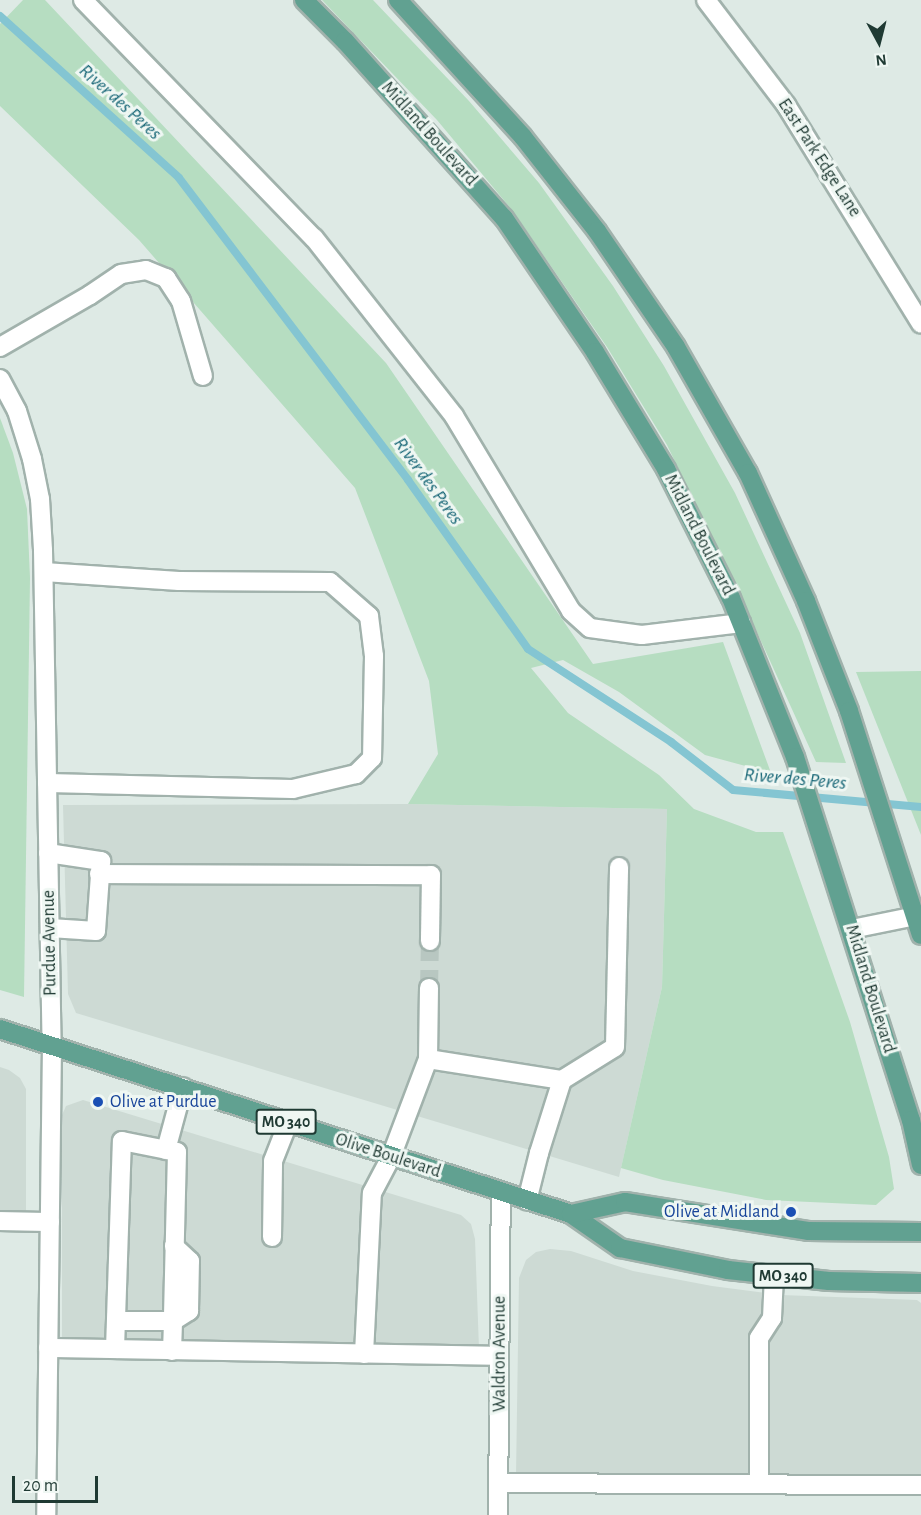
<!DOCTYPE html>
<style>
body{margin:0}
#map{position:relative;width:921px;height:1515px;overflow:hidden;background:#deeae5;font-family:"Alegreya Sans",sans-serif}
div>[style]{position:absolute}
.built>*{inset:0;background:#cddad4}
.green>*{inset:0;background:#b6ddc1}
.stream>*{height:8px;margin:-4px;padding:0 4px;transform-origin:4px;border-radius:4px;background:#84c5d2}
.minor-tunnel>*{height:18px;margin-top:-9px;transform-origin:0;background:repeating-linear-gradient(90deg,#b8c7c1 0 18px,transparent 0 27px)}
.roads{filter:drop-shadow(2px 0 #a1b2ac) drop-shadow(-2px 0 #a1b2ac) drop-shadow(0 2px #a1b2ac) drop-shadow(0 -2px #a1b2ac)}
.minor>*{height:18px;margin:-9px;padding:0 9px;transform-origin:9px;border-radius:9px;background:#fff}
.major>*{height:18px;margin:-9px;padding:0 9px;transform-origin:9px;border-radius:9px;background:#61a191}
.dots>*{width:16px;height:16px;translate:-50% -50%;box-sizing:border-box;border:3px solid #eff7f3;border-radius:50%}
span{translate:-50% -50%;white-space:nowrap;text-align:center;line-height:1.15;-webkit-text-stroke:6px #eff7f3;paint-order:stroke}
.shield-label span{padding:2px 4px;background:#eff7f3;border:2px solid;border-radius:4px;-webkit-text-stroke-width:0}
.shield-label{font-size:16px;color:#1f3a33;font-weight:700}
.street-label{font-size:18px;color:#1f3a33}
.transit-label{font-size:18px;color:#164399}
.left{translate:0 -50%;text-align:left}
.right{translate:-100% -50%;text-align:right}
.water-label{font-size:20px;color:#186777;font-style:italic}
.north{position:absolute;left:849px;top:12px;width:60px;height:60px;-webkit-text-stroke:4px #eff7f3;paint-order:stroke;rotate:173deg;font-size:16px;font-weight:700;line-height:24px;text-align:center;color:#1f3a33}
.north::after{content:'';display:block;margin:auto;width:21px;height:27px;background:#1f3a33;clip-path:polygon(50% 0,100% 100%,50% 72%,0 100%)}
.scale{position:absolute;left:12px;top:1476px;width:86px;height:27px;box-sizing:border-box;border:3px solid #1f3a33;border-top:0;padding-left:8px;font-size:18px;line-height:21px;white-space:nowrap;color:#1f3a33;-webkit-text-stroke:4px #eff7f3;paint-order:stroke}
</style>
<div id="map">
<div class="built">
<i style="clip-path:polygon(408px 804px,667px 809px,662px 987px,619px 1177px,76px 1013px,68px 994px,63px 805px)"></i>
<i style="clip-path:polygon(0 1067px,9px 1070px,20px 1078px,26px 1089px,26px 1213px,0 1213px)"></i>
<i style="clip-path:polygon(83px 1100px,461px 1215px,471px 1224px,475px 1239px,479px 1349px,62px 1338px,62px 1115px,66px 1106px)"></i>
<i style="clip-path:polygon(550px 1249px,571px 1251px,633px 1271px,712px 1286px,781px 1295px,917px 1300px,921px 1303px,921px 1477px,516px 1475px,519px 1278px,526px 1260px,536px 1252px)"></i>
</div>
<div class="green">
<i style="clip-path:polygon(23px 0,45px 0,386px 363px,593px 664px,723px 642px,771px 773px,705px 755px,619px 692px,563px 660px,531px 668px,568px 713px,659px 775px,694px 809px,756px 832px,783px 832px,850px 1022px,889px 1157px,894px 1189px,876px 1205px,766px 1200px,663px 1180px,621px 1168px,662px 987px,667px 809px,408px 804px,438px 754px,429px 681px,355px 488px,139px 240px,0 106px,0 24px)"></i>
<i style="clip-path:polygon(322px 0,373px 0,469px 101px,539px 183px,613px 286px,664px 366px,735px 493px,800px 633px,846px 763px,816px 762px,740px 595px,667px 445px,607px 347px,512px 210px,437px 120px)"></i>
<i style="clip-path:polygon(0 418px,13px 453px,27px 509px,30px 578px,24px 997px,0 990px)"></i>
<i style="clip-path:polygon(921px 671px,921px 835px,856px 672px)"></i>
</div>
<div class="stream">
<i style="left:0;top:16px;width:241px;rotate:42.1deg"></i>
<i style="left:179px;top:178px;width:379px;rotate:52.8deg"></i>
<i style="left:408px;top:480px;width:207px;rotate:54.6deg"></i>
<i style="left:528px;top:649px;width:171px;rotate:33deg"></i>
<i style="left:671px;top:742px;width:78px;rotate:37.7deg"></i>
<i style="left:733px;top:790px;width:189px;rotate:5.2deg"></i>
</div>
<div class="minor-tunnel">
<i style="left:429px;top:988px;width:47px;rotate:-88.8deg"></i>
</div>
<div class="roads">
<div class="minor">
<i style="left:83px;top:0;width:332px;rotate:45.9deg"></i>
<i style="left:314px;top:238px;width:226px;rotate:51.8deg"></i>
<i style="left:454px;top:416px;width:227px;rotate:59deg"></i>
<i style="left:571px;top:611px;width:25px;rotate:42deg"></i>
<i style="left:590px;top:628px;width:52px;rotate:7.7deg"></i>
<i style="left:642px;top:635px;width:100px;rotate:-6.9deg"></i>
<i style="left:706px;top:0;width:132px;rotate:52.7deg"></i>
<i style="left:786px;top:105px;width:257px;rotate:58.3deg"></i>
<i style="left:0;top:347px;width:104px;rotate:-30deg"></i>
<i style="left:90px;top:295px;width:37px;rotate:-34deg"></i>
<i style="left:121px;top:274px;width:25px;rotate:-9deg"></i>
<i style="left:146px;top:270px;width:22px;rotate:22deg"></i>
<i style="left:166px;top:278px;width:27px;rotate:57deg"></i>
<i style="left:181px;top:301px;width:78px;rotate:73.7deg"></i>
<i style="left:0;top:379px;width:36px;rotate:62deg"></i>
<i style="left:17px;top:411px;width:50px;rotate:72.6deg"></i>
<i style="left:32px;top:459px;width:41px;rotate:78.7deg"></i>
<i style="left:40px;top:499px;width:51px;rotate:86.6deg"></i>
<i style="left:43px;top:550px;width:494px;rotate:89deg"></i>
<i style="left:52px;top:1044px;width:471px;rotate:90.7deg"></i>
<i style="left:44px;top:572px;width:135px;rotate:3.8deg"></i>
<i style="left:179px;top:581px;width:151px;rotate:0.4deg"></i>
<i style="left:330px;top:582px;width:52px;rotate:41.1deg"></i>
<i style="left:369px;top:616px;width:40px;rotate:82.9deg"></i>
<i style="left:374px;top:656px;width:102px;rotate:91.1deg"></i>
<i style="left:372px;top:758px;width:23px;rotate:135deg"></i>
<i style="left:356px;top:774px;width:65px;rotate:166.6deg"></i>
<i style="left:293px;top:789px;width:246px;rotate:-178.6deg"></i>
<i style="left:48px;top:853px;width:54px;rotate:8.6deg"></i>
<i style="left:101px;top:861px;width:70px;rotate:94.1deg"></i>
<i style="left:96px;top:931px;width:46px;rotate:-176.3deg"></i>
<i style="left:99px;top:874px;width:332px;rotate:0.2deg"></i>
<i style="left:431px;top:875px;width:66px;rotate:90.9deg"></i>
<i style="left:852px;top:929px;width:70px;rotate:-11.5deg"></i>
<i style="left:428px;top:1059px;width:136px;rotate:8.9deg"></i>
<i style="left:562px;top:1080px;width:77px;rotate:107.5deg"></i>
<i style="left:539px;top:1153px;width:49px;rotate:104deg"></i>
<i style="left:562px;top:1080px;width:62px;rotate:-31.9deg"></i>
<i style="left:615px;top:1047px;width:180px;rotate:-88.7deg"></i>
<i style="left:166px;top:1150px;width:65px;rotate:-74.9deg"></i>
<i style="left:0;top:1221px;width:50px;rotate:1.1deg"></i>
<i style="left:272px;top:1237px;width:76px;rotate:-89.2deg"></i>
<i style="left:273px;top:1161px;width:41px;rotate:-68.5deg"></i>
<i style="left:48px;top:1348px;width:451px;rotate:1deg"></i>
<i style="left:115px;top:1349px;width:208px;rotate:-88.1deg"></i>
<i style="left:122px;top:1141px;width:56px;rotate:11.3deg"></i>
<i style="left:177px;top:1152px;width:169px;rotate:91.4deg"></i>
<i style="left:173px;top:1321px;width:56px;rotate:180deg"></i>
<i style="left:172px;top:1351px;width:30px;rotate:-88deg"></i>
<i style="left:173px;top:1321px;width:19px;rotate:-32deg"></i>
<i style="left:189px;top:1311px;width:50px;rotate:-88.9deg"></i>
<i style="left:190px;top:1261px;width:22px;rotate:-137deg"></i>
<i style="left:364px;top:1354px;width:161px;rotate:-87.2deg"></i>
<i style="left:372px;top:1193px;width:41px;rotate:-62.2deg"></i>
<i style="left:391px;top:1157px;width:105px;rotate:-69.3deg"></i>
<i style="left:428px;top:1059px;width:71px;rotate:-89.2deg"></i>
<i style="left:759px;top:1482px;width:144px;rotate:-90deg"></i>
<i style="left:759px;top:1338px;width:24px;rotate:-57deg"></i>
<i style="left:772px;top:1318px;width:43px;rotate:-87.3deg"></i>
<i style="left:499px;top:1483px;width:422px;rotate:0.3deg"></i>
<i style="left:498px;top:1515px;width:322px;rotate:-89.5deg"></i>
</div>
<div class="major">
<i style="left:304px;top:0;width:58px;rotate:45deg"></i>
<i style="left:345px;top:41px;width:238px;rotate:48.1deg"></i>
<i style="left:504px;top:218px;width:162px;rotate:55.8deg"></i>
<i style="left:595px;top:352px;width:137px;rotate:58.7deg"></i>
<i style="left:666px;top:469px;width:144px;rotate:63.3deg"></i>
<i style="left:731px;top:598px;width:171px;rotate:68.1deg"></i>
<i style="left:795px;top:757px;width:381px;rotate:72.3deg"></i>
<i style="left:911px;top:1120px;width:46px;rotate:77.5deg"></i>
<i style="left:398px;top:0;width:185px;rotate:47.6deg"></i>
<i style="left:523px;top:137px;width:120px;rotate:51.8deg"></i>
<i style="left:597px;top:231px;width:140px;rotate:55.7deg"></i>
<i style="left:676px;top:347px;width:145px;rotate:60.3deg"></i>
<i style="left:748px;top:473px;width:141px;rotate:65.6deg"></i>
<i style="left:806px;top:601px;width:118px;rotate:68.6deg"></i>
<i style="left:849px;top:711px;width:235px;rotate:72.2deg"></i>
<i style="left:0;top:1029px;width:600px;rotate:17.95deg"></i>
<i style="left:571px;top:1214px;width:60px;rotate:34.8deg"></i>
<i style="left:620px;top:1248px;width:110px;rotate:11.5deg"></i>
<i style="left:728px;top:1270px;width:46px;rotate:6.2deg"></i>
<i style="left:774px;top:1275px;width:55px;rotate:6.2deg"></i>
<i style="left:829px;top:1281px;width:92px;rotate:1.2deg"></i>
<i style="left:571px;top:1214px;width:55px;rotate:-12.5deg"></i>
<i style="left:625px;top:1202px;width:185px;rotate:9deg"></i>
<i style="left:808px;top:1231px;width:113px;rotate:0.5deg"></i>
</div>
</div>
<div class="dots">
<i style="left:98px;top:1102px;background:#1a4fb4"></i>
<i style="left:791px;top:1212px;background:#1a4fb4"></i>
</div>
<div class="shield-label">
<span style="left:286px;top:1122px">MO 340</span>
<span style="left:783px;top:1276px">MO 340</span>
</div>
<div class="street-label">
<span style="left:429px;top:134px;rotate:48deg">Midland Boulevard</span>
<span style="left:819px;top:158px;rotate:57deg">East Park Edge Lane</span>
<span style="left:699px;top:535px;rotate:63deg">Midland Boulevard</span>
<span style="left:50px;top:943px;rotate:-91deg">Purdue Avenue</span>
<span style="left:870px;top:989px;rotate:73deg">Midland Boulevard</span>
<span style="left:388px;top:1156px;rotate:18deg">Olive Boulevard</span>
<span style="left:500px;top:1354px;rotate:-90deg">Waldron Avenue</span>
</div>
<div class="transit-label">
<span class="left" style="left:110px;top:1102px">Olive at Purdue</span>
<span class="right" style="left:779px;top:1212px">Olive at Midland</span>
</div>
<div class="water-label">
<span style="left:120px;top:102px;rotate:42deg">River des Peres</span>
<span style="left:428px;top:481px;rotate:54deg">River des Peres</span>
<span style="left:795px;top:779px;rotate:5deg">River des Peres</span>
</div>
<div class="north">N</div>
<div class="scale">20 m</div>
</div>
